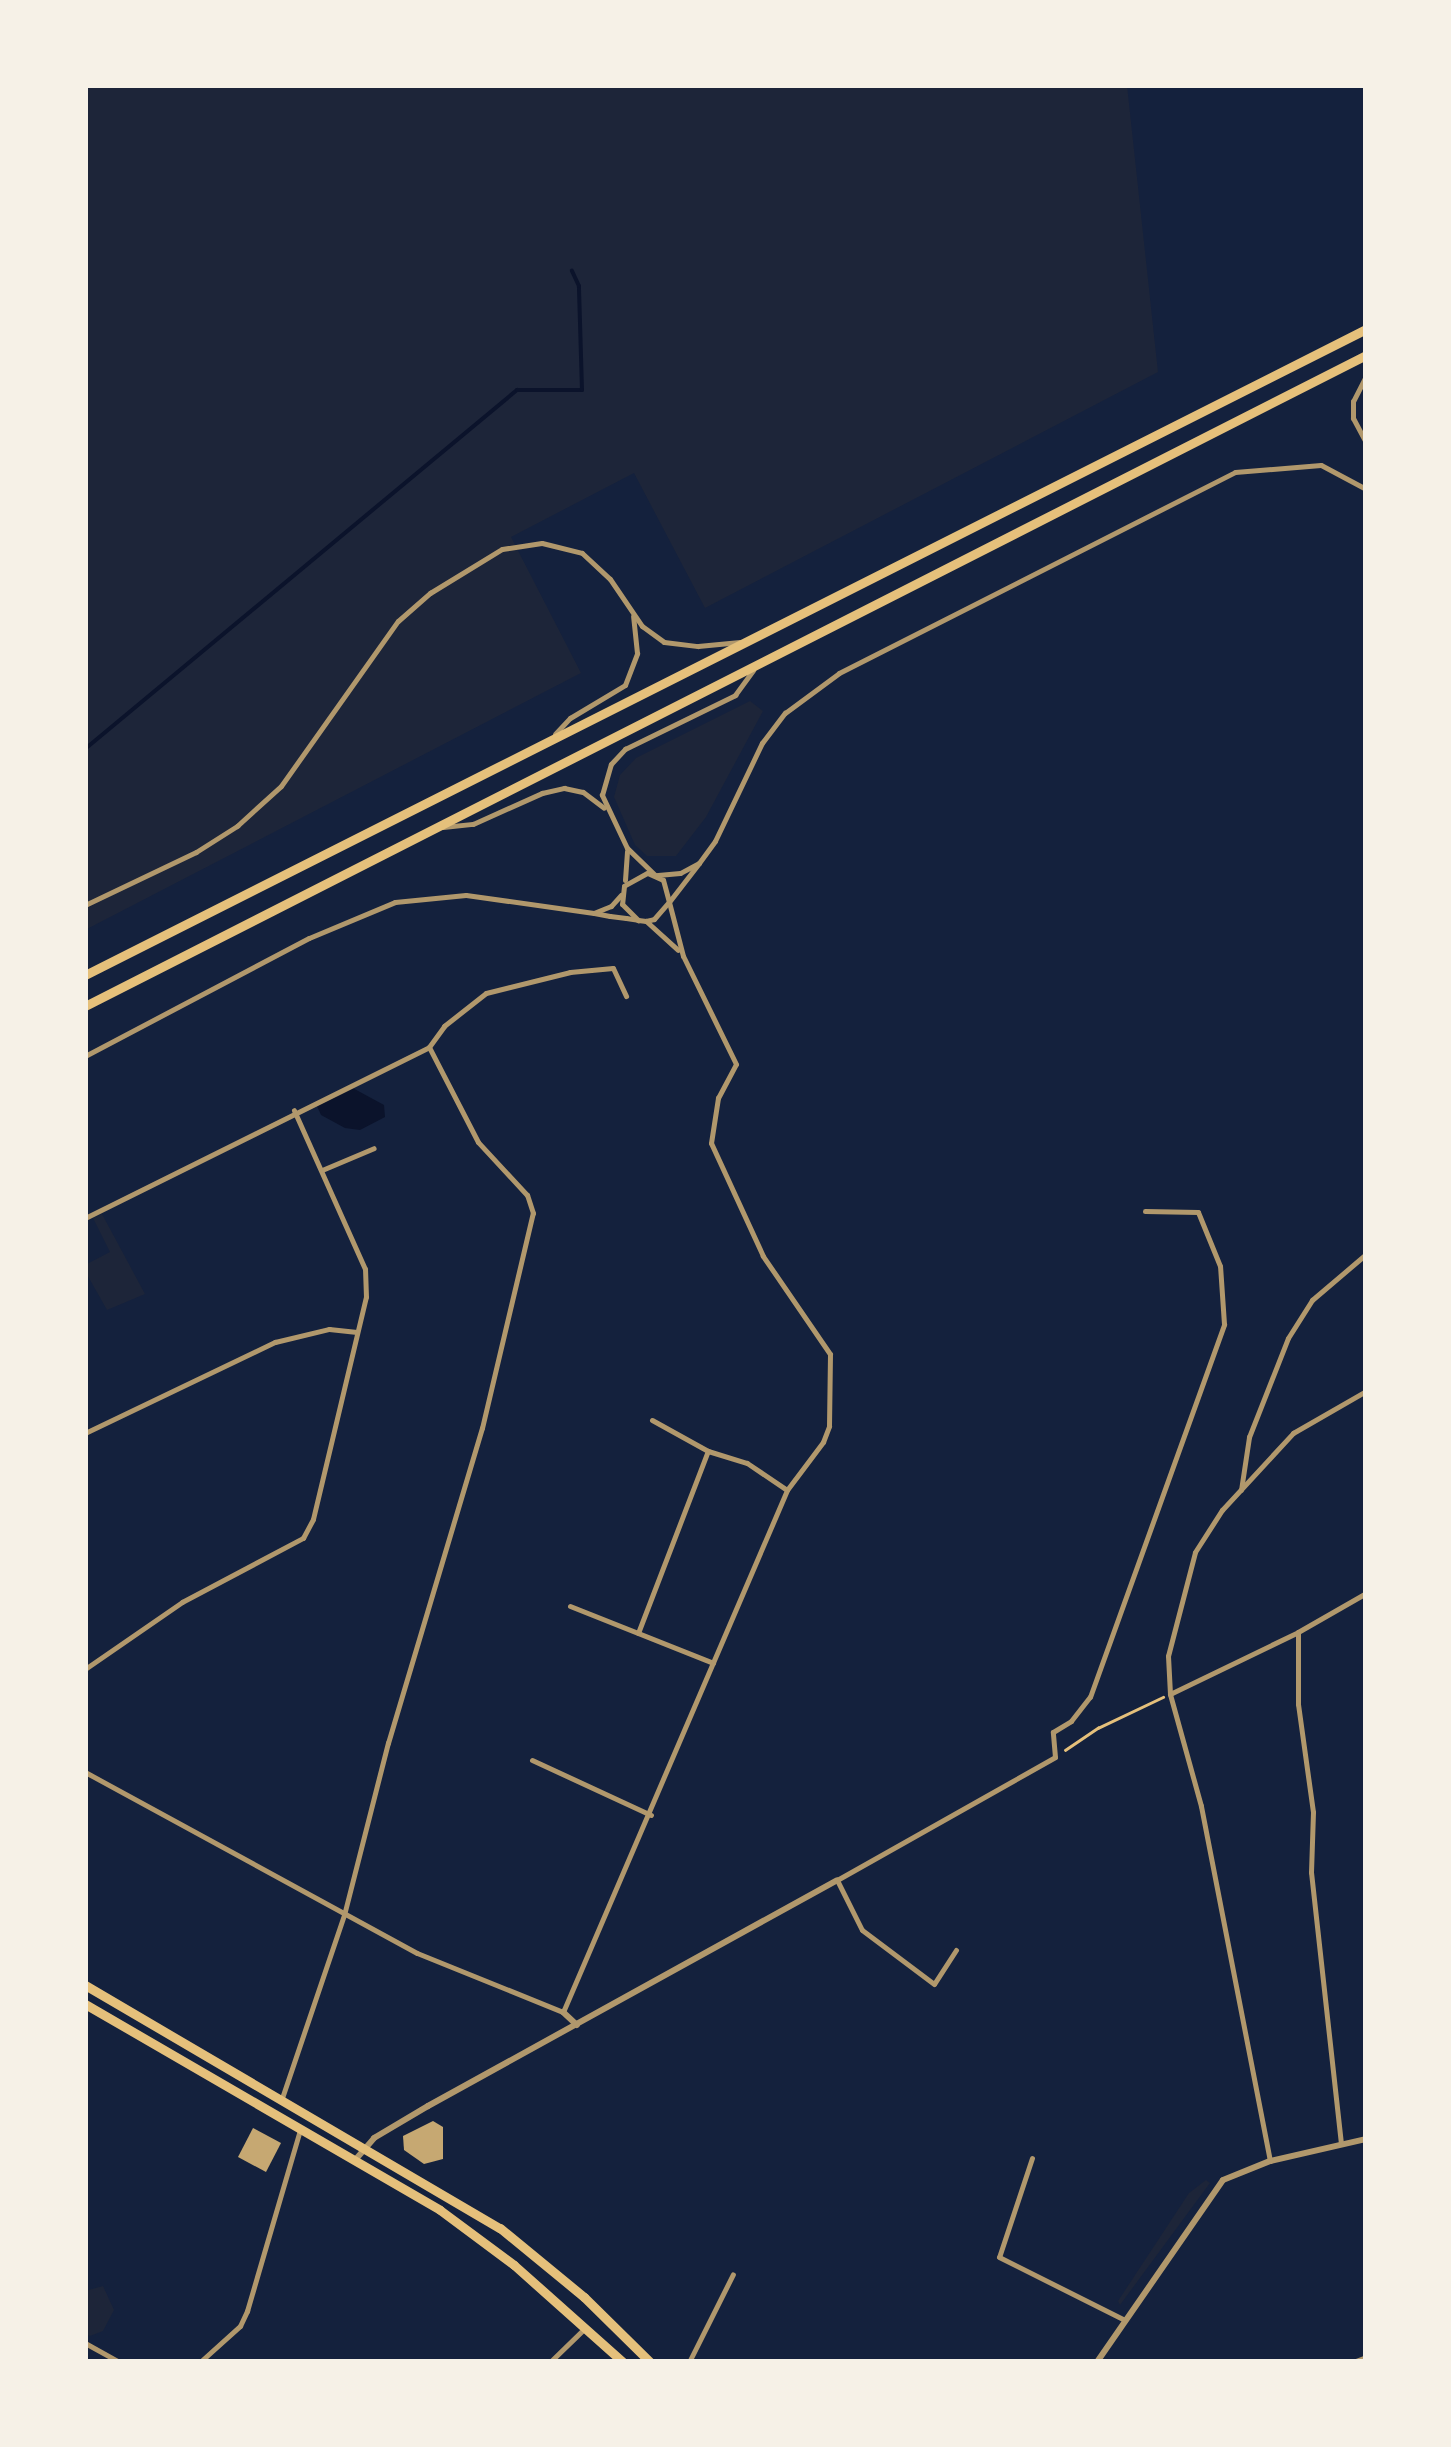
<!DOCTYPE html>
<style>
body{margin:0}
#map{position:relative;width:1451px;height:2447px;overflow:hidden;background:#14213d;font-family:Spectral,serif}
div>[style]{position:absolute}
.green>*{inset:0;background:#1d2539}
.water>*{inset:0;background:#0b132b}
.stream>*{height:4px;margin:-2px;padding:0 2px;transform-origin:2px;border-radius:2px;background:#0b132b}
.building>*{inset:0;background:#c6a872}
.path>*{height:2.5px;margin:-1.25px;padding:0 1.25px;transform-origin:1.25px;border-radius:1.25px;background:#e5c07b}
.minor>*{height:5px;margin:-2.5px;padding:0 2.5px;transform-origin:2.5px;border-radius:2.5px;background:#b1986c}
.tertiary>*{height:6px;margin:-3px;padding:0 3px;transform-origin:3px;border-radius:3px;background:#b1986c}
.primary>*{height:9px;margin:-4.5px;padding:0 4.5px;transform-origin:4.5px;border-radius:4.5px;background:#e5c07b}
.trunk>*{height:9px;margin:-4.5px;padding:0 4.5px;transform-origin:4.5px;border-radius:4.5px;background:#e5c07b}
span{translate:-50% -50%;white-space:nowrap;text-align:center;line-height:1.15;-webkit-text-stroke:9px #f6f1e7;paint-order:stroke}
.frame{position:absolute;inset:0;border:88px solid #f6f1e7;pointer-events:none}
</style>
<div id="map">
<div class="green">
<i style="clip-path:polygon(85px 85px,1127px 85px,1158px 372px,705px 608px,634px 473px,511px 537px,581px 673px,85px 930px)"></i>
<i style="clip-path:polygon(750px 701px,763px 711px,706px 817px,676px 856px,647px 856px,635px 845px,614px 797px,620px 775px,636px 758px)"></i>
<i style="clip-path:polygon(102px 1214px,145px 1294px,107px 1310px,85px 1271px,85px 1265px,110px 1252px,93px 1218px)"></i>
<i style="clip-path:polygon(1206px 2180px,1210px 2183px,1120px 2305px,1118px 2301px,1189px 2193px)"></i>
<i style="clip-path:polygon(103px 2286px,114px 2310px,103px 2331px,90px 2336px,85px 2334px,85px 2291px)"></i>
</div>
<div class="water">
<i style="clip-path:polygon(349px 1086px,384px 1105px,385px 1117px,360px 1130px,345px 1128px,321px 1115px,317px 1106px)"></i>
</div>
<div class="stream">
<i style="left:85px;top:749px;width:562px;rotate:-39.73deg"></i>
<i style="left:517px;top:390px;width:65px"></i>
<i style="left:582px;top:390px;width:104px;rotate:-91.7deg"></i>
<i style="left:579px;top:286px;width:17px;rotate:-115deg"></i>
</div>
<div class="building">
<i style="clip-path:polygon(433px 2121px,443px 2127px,443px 2159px,424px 2164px,404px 2150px,403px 2136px)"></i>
<i style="clip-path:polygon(253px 2128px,281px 2143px,266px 2172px,238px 2157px)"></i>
</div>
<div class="path">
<i style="left:1065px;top:1750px;width:40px;rotate:-34deg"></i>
<i style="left:1098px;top:1728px;width:72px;rotate:-25.5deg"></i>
</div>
<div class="minor">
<i style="left:1366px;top:376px;width:28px;rotate:117deg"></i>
<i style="left:1353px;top:401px;width:17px;rotate:90deg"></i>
<i style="left:1353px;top:418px;width:27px;rotate:62deg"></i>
<i style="left:555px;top:734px;width:22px;rotate:-47deg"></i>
<i style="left:570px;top:718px;width:64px;rotate:-31deg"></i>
<i style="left:625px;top:685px;width:34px;rotate:-69deg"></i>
<i style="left:637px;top:653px;width:37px;rotate:-96deg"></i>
<i style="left:443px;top:827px;width:30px;rotate:-6deg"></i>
<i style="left:473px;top:824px;width:76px;rotate:-24.2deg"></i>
<i style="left:542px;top:793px;width:23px;rotate:-13deg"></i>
<i style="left:564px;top:788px;width:19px;rotate:12deg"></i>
<i style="left:583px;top:792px;width:26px;rotate:37deg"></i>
<i style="left:699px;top:863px;width:27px;rotate:-54deg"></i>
<i style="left:715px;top:841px;width:109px;rotate:-64.4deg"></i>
<i style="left:762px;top:743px;width:38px;rotate:-53deg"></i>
<i style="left:785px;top:713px;width:67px;rotate:-36.5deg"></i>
<i style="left:839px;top:673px;width:444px;rotate:-26.9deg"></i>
<i style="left:1235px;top:472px;width:86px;rotate:-4.7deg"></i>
<i style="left:1321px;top:465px;width:51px;rotate:28.1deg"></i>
<i style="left:625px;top:880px;width:29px;rotate:-86deg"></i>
<i style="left:621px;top:895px;width:15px;rotate:132deg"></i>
<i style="left:611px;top:906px;width:18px;rotate:158deg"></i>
<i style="left:594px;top:913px;width:16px;rotate:11deg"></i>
<i style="left:610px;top:916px;width:16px;rotate:7deg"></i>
<i style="left:626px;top:918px;width:12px;rotate:9deg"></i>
<i style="left:638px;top:920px;width:8px;rotate:7deg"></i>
<i style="left:646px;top:921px;width:8px;rotate:-14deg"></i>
<i style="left:654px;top:919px;width:23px;rotate:-49deg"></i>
<i style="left:669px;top:902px;width:23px;rotate:-105deg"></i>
<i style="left:663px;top:880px;width:17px;rotate:-156deg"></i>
<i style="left:647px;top:873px;width:26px;rotate:151deg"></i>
<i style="left:624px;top:886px;width:18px;rotate:96deg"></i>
<i style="left:622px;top:904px;width:23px;rotate:45deg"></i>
<i style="left:85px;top:905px;width:123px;rotate:-25.5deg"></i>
<i style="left:196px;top:852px;width:49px;rotate:-32.4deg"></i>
<i style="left:237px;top:826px;width:59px;rotate:-42.3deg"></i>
<i style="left:281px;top:786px;width:202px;rotate:-54.7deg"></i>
<i style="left:398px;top:621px;width:43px;rotate:-41.2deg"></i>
<i style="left:430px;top:593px;width:84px;rotate:-31.4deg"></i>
<i style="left:502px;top:549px;width:40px;rotate:-8.5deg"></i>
<i style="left:542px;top:543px;width:41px;rotate:14deg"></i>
<i style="left:582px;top:553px;width:38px;rotate:43deg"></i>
<i style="left:610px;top:579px;width:57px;rotate:55.8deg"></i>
<i style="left:642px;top:626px;width:27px;rotate:36deg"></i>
<i style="left:664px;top:642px;width:34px;rotate:7deg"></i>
<i style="left:698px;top:646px;width:42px;rotate:-5.4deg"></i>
<i style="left:646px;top:921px;width:43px;rotate:42.2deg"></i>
<i style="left:85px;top:1056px;width:253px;rotate:-27.8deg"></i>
<i style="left:309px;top:938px;width:93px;rotate:-22.7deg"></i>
<i style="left:395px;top:902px;width:71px;rotate:-5.6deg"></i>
<i style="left:466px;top:895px;width:129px;rotate:8deg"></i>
<i style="left:322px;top:1170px;width:56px;rotate:-22.9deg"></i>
<i style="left:85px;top:1218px;width:384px;rotate:-26.4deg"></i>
<i style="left:429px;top:1047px;width:26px;rotate:-54deg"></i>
<i style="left:444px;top:1026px;width:53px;rotate:-38.2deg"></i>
<i style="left:486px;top:993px;width:87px;rotate:-14deg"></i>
<i style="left:570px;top:972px;width:43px;rotate:-5.3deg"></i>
<i style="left:613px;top:968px;width:31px;rotate:65deg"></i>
<i style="left:652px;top:1420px;width:64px;rotate:29deg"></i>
<i style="left:708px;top:1451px;width:41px;rotate:17.1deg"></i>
<i style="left:747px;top:1463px;width:48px;rotate:34deg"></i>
<i style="left:85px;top:1433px;width:211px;rotate:-25.6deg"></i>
<i style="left:275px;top:1342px;width:56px;rotate:-13.5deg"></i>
<i style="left:329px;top:1329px;width:28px;rotate:6deg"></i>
<i style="left:1241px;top:1490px;width:54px;rotate:-81.4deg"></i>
<i style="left:1249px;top:1437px;width:106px;rotate:-68.5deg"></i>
<i style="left:1288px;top:1338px;width:45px;rotate:-57.7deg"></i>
<i style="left:1312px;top:1300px;width:71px;rotate:-40.4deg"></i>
<i style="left:570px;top:1606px;width:154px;rotate:21.7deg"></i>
<i style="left:1298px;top:1632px;width:72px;rotate:90deg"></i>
<i style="left:1298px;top:1704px;width:109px;rotate:82.1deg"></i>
<i style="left:1313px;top:1812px;width:60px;rotate:91.9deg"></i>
<i style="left:1311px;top:1872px;width:273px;rotate:83.7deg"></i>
<i style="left:638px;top:1633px;width:195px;rotate:-69deg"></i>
<i style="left:85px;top:1669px;width:118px;rotate:-34.6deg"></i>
<i style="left:182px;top:1602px;width:137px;rotate:-27.9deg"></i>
<i style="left:303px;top:1538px;width:21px;rotate:-62deg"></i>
<i style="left:313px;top:1519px;width:228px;rotate:-76.6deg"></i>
<i style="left:366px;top:1297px;width:28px;rotate:-92deg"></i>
<i style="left:365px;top:1269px;width:174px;rotate:-114.1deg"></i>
<i style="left:1170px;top:1694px;width:142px;rotate:-25.8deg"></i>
<i style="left:1298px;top:1632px;width:78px;rotate:-29.8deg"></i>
<i style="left:532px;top:1760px;width:131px;rotate:24.8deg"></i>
<i style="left:85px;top:1772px;width:378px;rotate:28.6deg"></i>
<i style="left:417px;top:1953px;width:157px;rotate:22deg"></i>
<i style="left:563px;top:2012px;width:568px;rotate:-66.77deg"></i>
<i style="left:787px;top:1490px;width:60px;rotate:-53.1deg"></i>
<i style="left:823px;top:1442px;width:17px;rotate:-69deg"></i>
<i style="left:829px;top:1426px;width:72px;rotate:-89.2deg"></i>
<i style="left:830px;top:1354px;width:119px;rotate:-124.4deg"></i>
<i style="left:763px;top:1256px;width:124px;rotate:-114.7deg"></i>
<i style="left:711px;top:1143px;width:46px;rotate:-81.2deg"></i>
<i style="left:718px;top:1098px;width:38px;rotate:-62deg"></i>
<i style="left:736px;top:1064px;width:120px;rotate:-116.1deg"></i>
<i style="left:683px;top:956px;width:56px;rotate:-104.5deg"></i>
<i style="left:669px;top:902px;width:49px;rotate:-52.4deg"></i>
<i style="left:699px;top:863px;width:21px;rotate:152deg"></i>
<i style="left:680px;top:873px;width:25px;rotate:175deg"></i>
<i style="left:655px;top:875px;width:39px;rotate:-136deg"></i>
<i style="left:627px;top:848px;width:59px;rotate:-115.3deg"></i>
<i style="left:602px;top:795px;width:32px;rotate:-74deg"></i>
<i style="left:611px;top:764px;width:21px;rotate:-47deg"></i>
<i style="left:625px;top:749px;width:123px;rotate:-26.1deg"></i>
<i style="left:735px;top:695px;width:31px;rotate:-54deg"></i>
<i style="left:956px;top:1950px;width:40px;rotate:122.9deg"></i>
<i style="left:934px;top:1984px;width:90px;rotate:-143.1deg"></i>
<i style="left:862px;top:1930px;width:56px;rotate:-116.6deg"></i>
<i style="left:837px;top:1880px;width:250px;rotate:-29.4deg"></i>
<i style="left:1055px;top:1757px;width:25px;rotate:-95deg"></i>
<i style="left:1053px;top:1732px;width:21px;rotate:-31deg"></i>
<i style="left:1071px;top:1721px;width:31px;rotate:-52deg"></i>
<i style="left:1090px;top:1697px;width:396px;rotate:-70.2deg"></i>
<i style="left:1224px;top:1324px;width:58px;rotate:-93.9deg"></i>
<i style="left:1220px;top:1266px;width:58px;rotate:-112.2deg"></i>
<i style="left:1198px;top:1212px;width:53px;rotate:-178.9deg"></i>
<i style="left:282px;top:2098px;width:193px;rotate:-71.3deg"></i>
<i style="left:344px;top:1915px;width:178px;rotate:-75.7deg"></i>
<i style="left:388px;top:1743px;width:329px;rotate:-73.4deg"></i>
<i style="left:482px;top:1428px;width:221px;rotate:-76.7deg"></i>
<i style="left:533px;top:1213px;width:19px;rotate:-108deg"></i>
<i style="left:527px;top:1195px;width:72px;rotate:-132.8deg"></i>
<i style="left:478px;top:1142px;width:107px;rotate:-117.3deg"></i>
<i style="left:1032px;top:2158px;width:104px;rotate:108.4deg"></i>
<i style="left:999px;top:2257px;width:139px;rotate:26.6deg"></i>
<i style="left:1270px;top:2161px;width:362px;rotate:-101deg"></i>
<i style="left:1201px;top:1806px;width:116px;rotate:-105.5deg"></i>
<i style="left:1170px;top:1694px;width:38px;rotate:-93deg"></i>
<i style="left:1168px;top:1656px;width:107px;rotate:-75.4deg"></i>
<i style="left:1195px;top:1552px;width:50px;rotate:-57.3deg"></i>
<i style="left:1222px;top:1510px;width:105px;rotate:-47.3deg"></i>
<i style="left:1293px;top:1433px;width:84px;rotate:-29.9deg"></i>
<i style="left:85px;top:2343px;width:39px;rotate:29deg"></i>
<i style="left:200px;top:2362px;width:54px;rotate:-42deg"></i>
<i style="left:240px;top:2326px;width:17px;rotate:-65deg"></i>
<i style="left:247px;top:2311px;width:189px;rotate:-73.7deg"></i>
<i style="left:550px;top:2362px;width:49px;rotate:-44.2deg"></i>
<i style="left:689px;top:2362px;width:98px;rotate:-63.4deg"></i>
<i style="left:1353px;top:2362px;width:14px;rotate:-21deg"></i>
</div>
<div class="tertiary">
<i style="left:563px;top:2012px;width:19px;rotate:43deg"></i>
<i style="left:356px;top:2159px;width:28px;rotate:-49deg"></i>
<i style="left:374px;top:2138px;width:63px;rotate:-30.7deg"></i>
<i style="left:428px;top:2106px;width:467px;rotate:-28.9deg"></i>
<i style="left:1097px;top:2362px;width:221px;rotate:-55.3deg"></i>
<i style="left:1223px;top:2180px;width:51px;rotate:-22deg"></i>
<i style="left:1270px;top:2161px;width:98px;rotate:-12.9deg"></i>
</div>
<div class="primary">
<i style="left:85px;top:1985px;width:481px;rotate:30.4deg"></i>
<i style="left:500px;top:2228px;width:109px;rotate:39.4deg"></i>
<i style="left:584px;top:2297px;width:93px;rotate:44.6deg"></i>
<i style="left:85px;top:2004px;width:410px;rotate:30.1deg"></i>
<i style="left:440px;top:2210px;width:92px;rotate:36.6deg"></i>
<i style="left:514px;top:2265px;width:146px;rotate:41.7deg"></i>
</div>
<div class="trunk">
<i style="left:85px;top:975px;width:1435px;rotate:-26.76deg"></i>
<i style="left:85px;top:1006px;width:1437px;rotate:-26.94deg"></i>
</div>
<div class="frame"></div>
</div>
